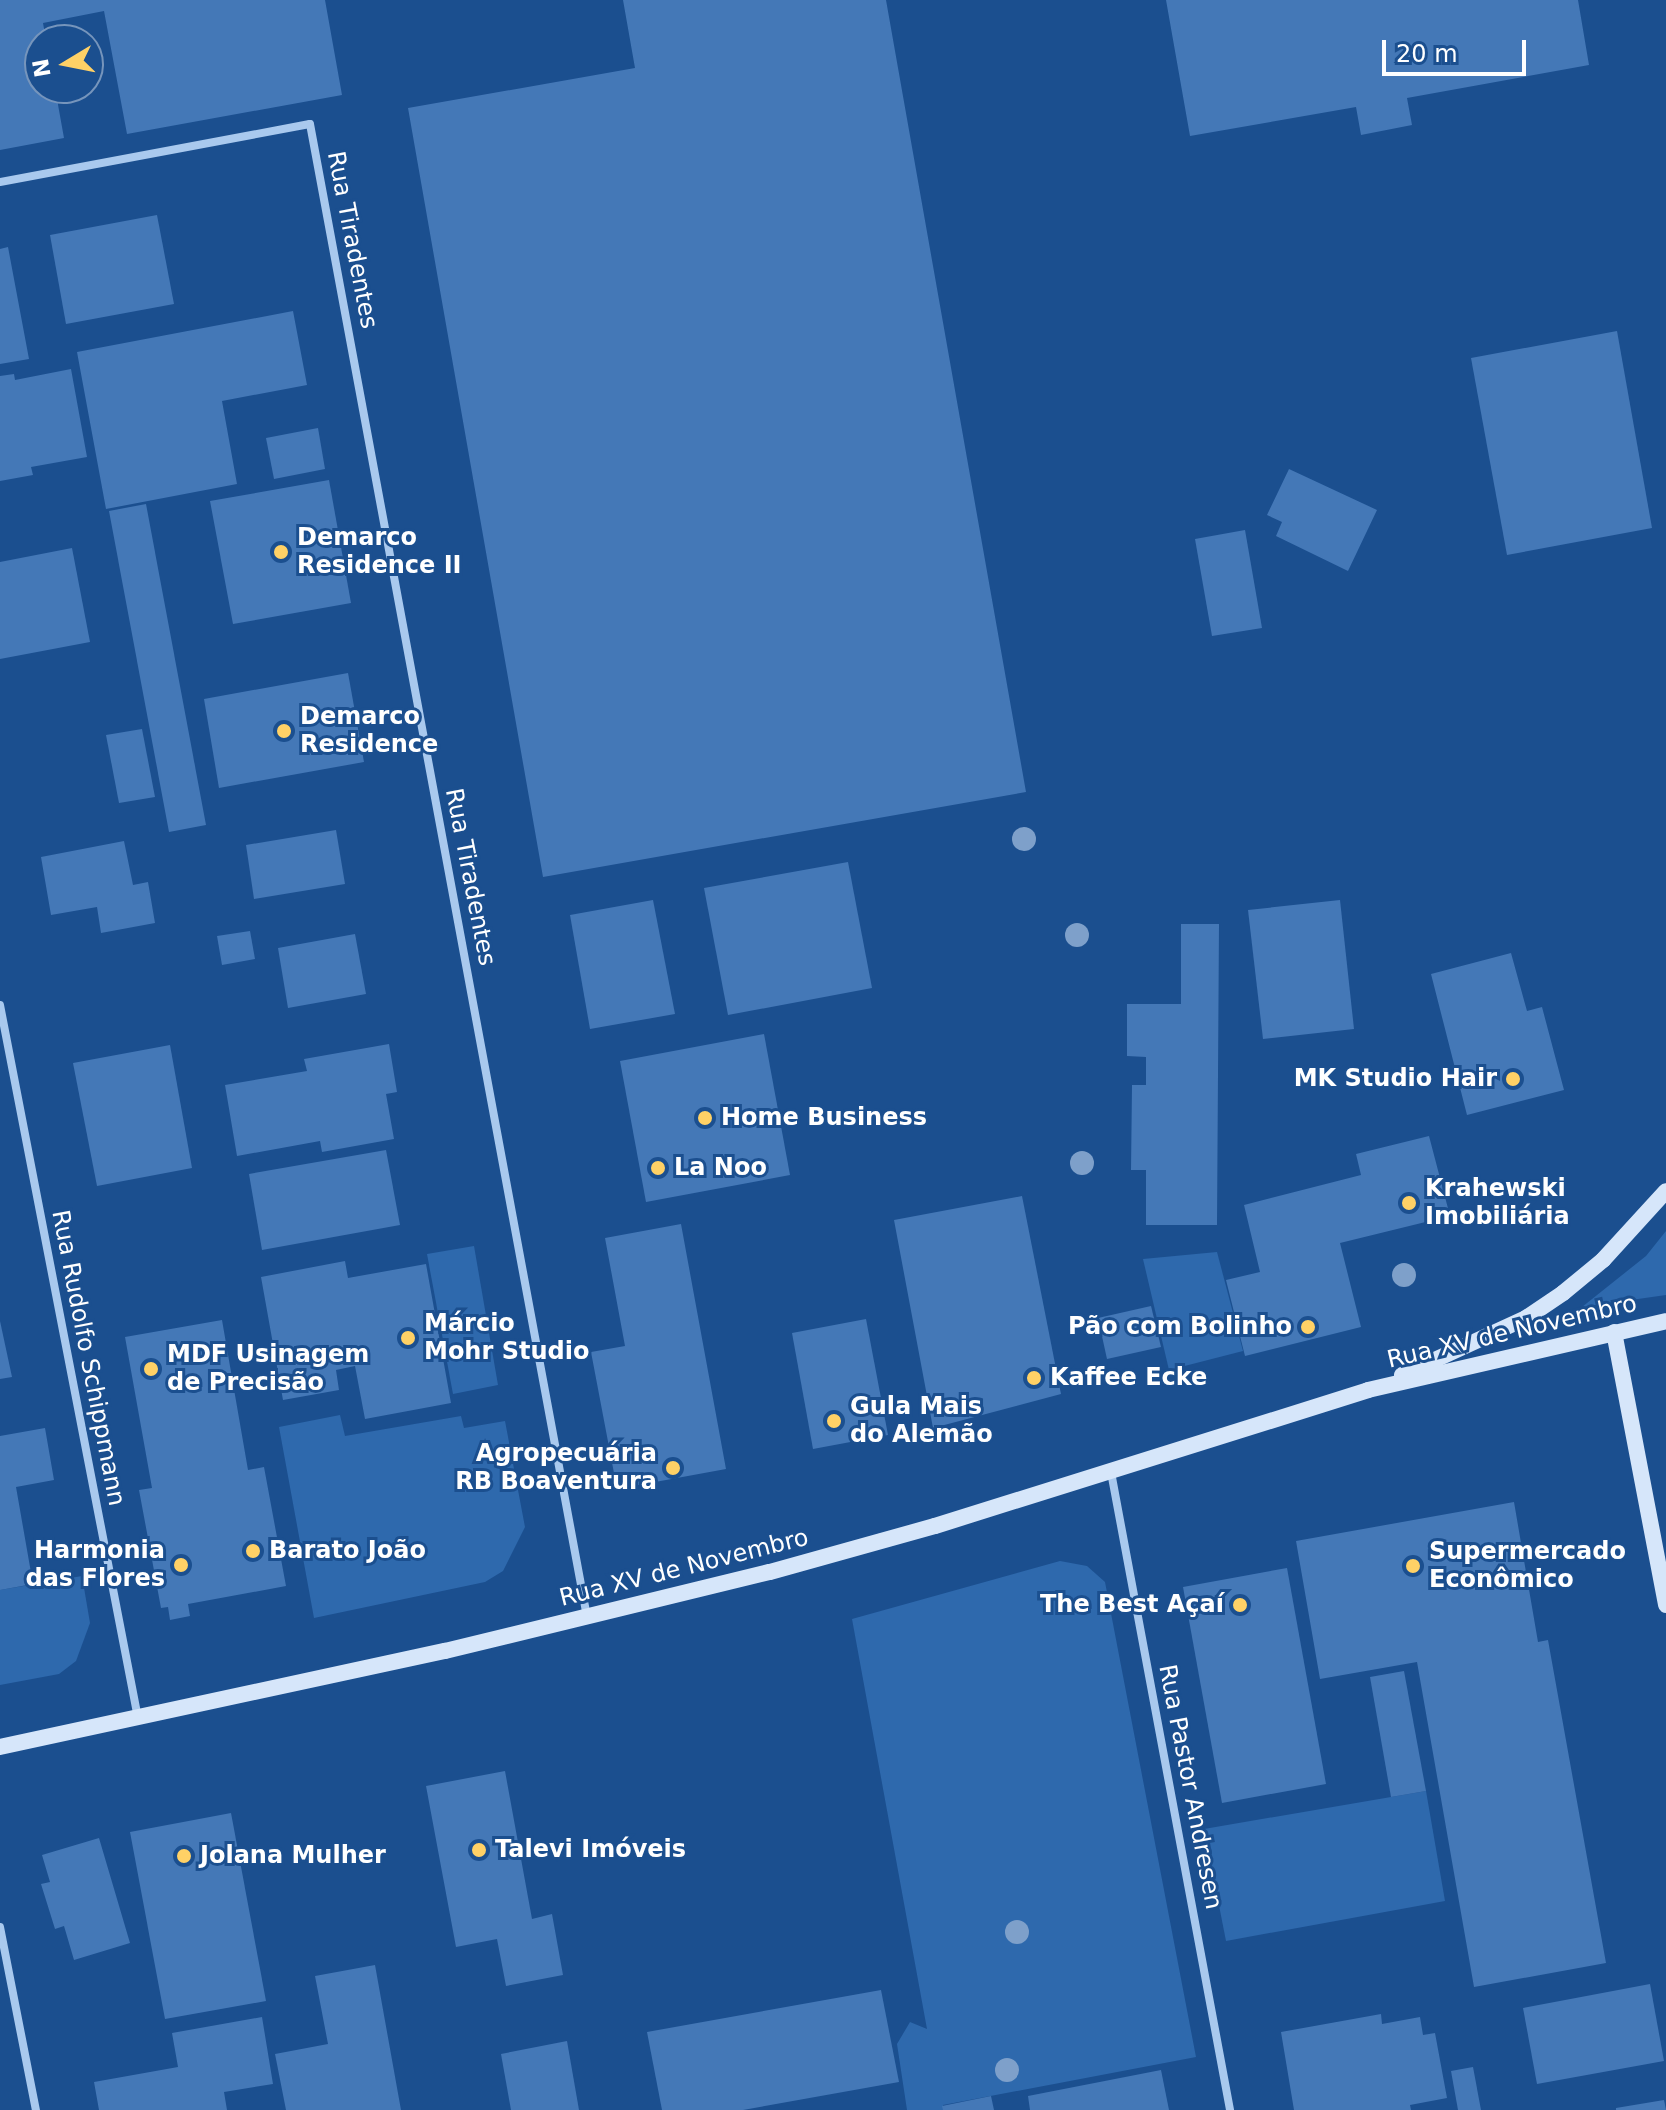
<!DOCTYPE html>
<meta charset="utf-8">
<style>
body{margin:0}
#map{position:relative;width:1666px;height:2110px;overflow:hidden;background:#1b4f8f;font-family:"DejaVu Sans",sans-serif}
div>[style]{position:absolute}
.green>*{inset:0;background:#2e69ad}
.building>*{inset:0;background:#4478b7}
.street>*{height:8px;margin:-4px;padding:0 4px;transform-origin:4px;border-radius:4px;background:#a9c9ee}
.secondary>*{height:16px;margin:-8px;padding:0 8px;transform-origin:8px;border-radius:8px;background:#d6e6fa}
.trees>*{width:24px;height:24px;margin:-12px;border-radius:50%;background:#7ea0ca}
.dots>*{width:22px;height:22px;translate:-50% -50%;box-sizing:border-box;border:4px solid #1b4f8f;border-radius:50%}
span{translate:-50% -50%;white-space:nowrap;text-align:center;line-height:1.15;-webkit-text-stroke:6px #1b4f8f;paint-order:stroke}
.street-label{font-size:24px;color:#fff}
.poi-label{font-size:24px;color:#fff;font-weight:700}
.left{translate:0 -50%;text-align:left}
.right{translate:-100% -50%;text-align:right}
.north{position:absolute;left:24px;top:24px;width:80px;height:80px;box-sizing:border-box;background:#1b4f8f;border:2px solid #7695bc;border-radius:50%;rotate:260deg;font-size:22px;font-weight:700;line-height:32px;text-align:center;color:#fff}
.north::after{content:'';display:block;margin:auto;width:28px;height:36px;background:#ffd166;clip-path:polygon(50% 0,100% 100%,50% 72%,0 100%)}
.scale{position:absolute;left:1382px;top:40px;width:144px;height:36px;box-sizing:border-box;border:4px solid #fff;border-top:0;padding-left:10px;font-size:24px;line-height:28px;white-space:nowrap;color:#fff;-webkit-text-stroke:6px #1b4f8f;paint-order:stroke}
</style>
<div id="map">
<div class="green">
<i style="clip-path:polygon(1666px 1231px,1666px 1295px,1582px 1307px,1646px 1256px)"></i>
<i style="clip-path:polygon(474px 1246px,498px 1385px,453px 1394px,427px 1254px)"></i>
<i style="clip-path:polygon(1217px 1252px,1243px 1351px,1169px 1370px,1143px 1259px)"></i>
<i style="clip-path:polygon(340px 1415px,345px 1436px,461px 1416px,464px 1428px,505px 1421px,525px 1527px,503px 1571px,485px 1582px,314px 1618px,279px 1427px)"></i>
<i style="clip-path:polygon(1060px 1561px,1087px 1566px,1105px 1582px,1196px 2057px,943px 2105px,943px 2110px,907px 2110px,897px 2044px,910px 2022px,927px 2029px,852px 1619px)"></i>
<i style="clip-path:polygon(82px 1576px,90px 1623px,76px 1661px,59px 1674px,0 1685px,0 1590px)"></i>
<i style="clip-path:polygon(1426px 1791px,1445px 1901px,1226px 1941px,1204px 1829px)"></i>
</div>
<div class="building">
<i style="clip-path:polygon(0 0,325px 0,342px 95px,127px 134px,104px 11px,43px 23px,46px 40px,40px 40px,40px 88px,55px 88px,64px 138px,0 150px)"></i>
<i style="clip-path:polygon(623px 0,886px 0,1026px 792px,543px 877px,408px 108px,635px 68px)"></i>
<i style="clip-path:polygon(1166px 0,1578px 0,1589px 65px,1407px 98px,1412px 125px,1361px 135px,1356px 107px,1190px 136px)"></i>
<i style="clip-path:polygon(157px 215px,174px 304px,66px 324px,50px 235px)"></i>
<i style="clip-path:polygon(8px 247px,29px 359px,0 364px,0 249px)"></i>
<i style="clip-path:polygon(293px 311px,307px 385px,222px 401px,237px 484px,106px 509px,77px 352px)"></i>
<i style="clip-path:polygon(1617px 331px,1652px 528px,1507px 555px,1471px 358px)"></i>
<i style="clip-path:polygon(71px 369px,87px 457px,31px 467px,33px 475px,0 481px,0 376px,14px 374px,15px 380px)"></i>
<i style="clip-path:polygon(318px 428px,325px 469px,274px 479px,266px 438px)"></i>
<i style="clip-path:polygon(1289px 469px,1377px 510px,1348px 571px,1276px 536px,1282px 522px,1267px 515px)"></i>
<i style="clip-path:polygon(329px 480px,351px 603px,233px 624px,210px 501px)"></i>
<i style="clip-path:polygon(146px 504px,206px 825px,169px 832px,109px 511px)"></i>
<i style="clip-path:polygon(1245px 530px,1262px 628px,1212px 636px,1195px 539px)"></i>
<i style="clip-path:polygon(72px 548px,90px 642px,0 659px,0 562px)"></i>
<i style="clip-path:polygon(348px 673px,364px 762px,219px 788px,204px 699px)"></i>
<i style="clip-path:polygon(142px 729px,155px 797px,119px 803px,106px 735px)"></i>
<i style="clip-path:polygon(336px 830px,345px 884px,254px 899px,246px 845px)"></i>
<i style="clip-path:polygon(124px 841px,133px 885px,148px 882px,155px 923px,101px 933px,97px 907px,51px 915px,41px 857px)"></i>
<i style="clip-path:polygon(848px 862px,872px 988px,728px 1015px,704px 888px)"></i>
<i style="clip-path:polygon(653px 900px,675px 1014px,590px 1029px,570px 915px)"></i>
<i style="clip-path:polygon(1340px 900px,1354px 1029px,1263px 1039px,1248px 910px)"></i>
<i style="clip-path:polygon(1181px 924px,1219px 924px,1217px 1225px,1146px 1225px,1146px 1170px,1131px 1170px,1132px 1085px,1146px 1085px,1146px 1057px,1127px 1056px,1127px 1004px,1181px 1004px)"></i>
<i style="clip-path:polygon(250px 931px,255px 959px,222px 965px,217px 936px)"></i>
<i style="clip-path:polygon(355px 934px,366px 994px,288px 1008px,278px 948px)"></i>
<i style="clip-path:polygon(1511px 953px,1527px 1011px,1542px 1007px,1564px 1090px,1467px 1115px,1431px 974px)"></i>
<i style="clip-path:polygon(764px 1034px,790px 1175px,646px 1202px,620px 1061px)"></i>
<i style="clip-path:polygon(389px 1044px,397px 1092px,386px 1094px,394px 1139px,322px 1152px,320px 1141px,237px 1156px,225px 1085px,307px 1071px,304px 1059px)"></i>
<i style="clip-path:polygon(170px 1045px,192px 1168px,97px 1186px,73px 1063px)"></i>
<i style="clip-path:polygon(1429px 1136px,1450px 1216px,1340px 1243px,1361px 1327px,1245px 1356px,1226px 1280px,1260px 1272px,1244px 1205px,1361px 1175px,1356px 1154px)"></i>
<i style="clip-path:polygon(386px 1150px,400px 1225px,262px 1250px,249px 1174px)"></i>
<i style="clip-path:polygon(1022px 1196px,1061px 1394px,933px 1428px,894px 1220px)"></i>
<i style="clip-path:polygon(681px 1224px,726px 1469px,617px 1489px,591px 1352px,625px 1346px,605px 1238px)"></i>
<i style="clip-path:polygon(345px 1261px,348px 1278px,426px 1264px,451px 1403px,365px 1419px,355px 1366px,336px 1370px,339px 1390px,283px 1400px,261px 1277px)"></i>
<i style="clip-path:polygon(1151px 1306px,1161px 1347px,1107px 1359px,1098px 1318px)"></i>
<i style="clip-path:polygon(866px 1319px,888px 1435px,813px 1449px,792px 1333px)"></i>
<i style="clip-path:polygon(222px 1320px,248px 1470px,264px 1467px,286px 1586px,188px 1604px,190px 1616px,170px 1620px,168px 1607px,161px 1608px,139px 1490px,152px 1488px,125px 1337px)"></i>
<i style="clip-path:polygon(0 1321px,12px 1377px,0 1379px)"></i>
<i style="clip-path:polygon(45px 1428px,54px 1480px,16px 1487px,33px 1584px,0 1590px,0 1436px)"></i>
<i style="clip-path:polygon(1514px 1502px,1538px 1642px,1548px 1640px,1606px 1963px,1474px 1987px,1417px 1662px,1320px 1679px,1296px 1541px)"></i>
<i style="clip-path:polygon(1287px 1568px,1326px 1784px,1222px 1803px,1183px 1587px)"></i>
<i style="clip-path:polygon(1404px 1671px,1426px 1791px,1391px 1797px,1370px 1677px)"></i>
<i style="clip-path:polygon(505px 1771px,532px 1919px,552px 1914px,563px 1975px,506px 1986px,497px 1939px,456px 1947px,426px 1786px)"></i>
<i style="clip-path:polygon(231px 1813px,266px 2001px,165px 2019px,130px 1832px)"></i>
<i style="clip-path:polygon(99px 1838px,130px 1943px,74px 1960px,64px 1926px,55px 1929px,41px 1884px,50px 1882px,42px 1855px)"></i>
<i style="clip-path:polygon(375px 1965px,401px 2110px,286px 2110px,275px 2054px,328px 2044px,315px 1976px)"></i>
<i style="clip-path:polygon(1650px 1984px,1664px 2061px,1537px 2084px,1523px 2008px)"></i>
<i style="clip-path:polygon(881px 1990px,899px 2082px,743px 2110px,662px 2110px,647px 2032px)"></i>
<i style="clip-path:polygon(1381px 2014px,1382px 2024px,1420px 2017px,1423px 2035px,1435px 2033px,1447px 2098px,1410px 2105px,1411px 2110px,1294px 2110px,1281px 2032px)"></i>
<i style="clip-path:polygon(262px 2017px,273px 2084px,224px 2092px,227px 2110px,99px 2110px,94px 2082px,178px 2067px,172px 2033px)"></i>
<i style="clip-path:polygon(567px 2041px,579px 2110px,511px 2110px,501px 2054px)"></i>
<i style="clip-path:polygon(1473px 2067px,1481px 2110px,1458px 2110px,1451px 2071px)"></i>
<i style="clip-path:polygon(1161px 2070px,1169px 2110px,1030px 2110px,1028px 2096px)"></i>
<i style="clip-path:polygon(991px 2096px,994px 2110px,943px 2110px,942px 2106px)"></i>
<i style="clip-path:polygon(1664px 2100px,1666px 2110px,1616px 2110px,1616px 2108px)"></i>
</div>
<div class="street">
<i style="left:0;top:182px;width:315px;rotate:-10.6deg"></i>
<i style="left:310px;top:124px;width:1518px;rotate:79.49deg"></i>
<i style="left:0;top:1005px;width:726px;rotate:79.05deg"></i>
<i style="left:1111px;top:1472px;width:649px;rotate:79.43deg"></i>
<i style="left:0;top:1927px;width:187px;rotate:78.9deg"></i>
</div>
<div class="secondary">
<i style="left:1614px;top:1332px;width:278px;rotate:79.2deg"></i>
<i style="left:1402px;top:1375px;width:136px;rotate:-24.7deg"></i>
<i style="left:1526px;top:1318px;width:45px;rotate:-34deg"></i>
<i style="left:1563px;top:1293px;width:52px;rotate:-39.5deg"></i>
<i style="left:1603px;top:1260px;width:93px;rotate:-47.6deg"></i>
<i style="left:0;top:1747px;width:455px;rotate:-12.2deg"></i>
<i style="left:445px;top:1651px;width:334px;rotate:-13.7deg"></i>
<i style="left:770px;top:1572px;width:171px;rotate:-15.6deg"></i>
<i style="left:935px;top:1526px;width:454px;rotate:-17.4deg"></i>
<i style="left:1368px;top:1390px;width:306px;rotate:-13deg"></i>
</div>
<div class="trees">
<i style="left:1024px;top:839px"></i>
<i style="left:1077px;top:935px"></i>
<i style="left:1082px;top:1163px"></i>
<i style="left:1404px;top:1275px"></i>
<i style="left:1017px;top:1932px"></i>
<i style="left:1007px;top:2070px"></i>
</div>
<div class="dots">
<i style="left:281px;top:552px;background:#ffd166"></i>
<i style="left:284px;top:731px;background:#ffd166"></i>
<i style="left:1513px;top:1079px;background:#ffd166"></i>
<i style="left:705px;top:1118px;background:#ffd166"></i>
<i style="left:658px;top:1168px;background:#ffd166"></i>
<i style="left:1409px;top:1203px;background:#ffd166"></i>
<i style="left:1308px;top:1327px;background:#ffd166"></i>
<i style="left:408px;top:1338px;background:#ffd166"></i>
<i style="left:151px;top:1369px;background:#ffd166"></i>
<i style="left:1034px;top:1378px;background:#ffd166"></i>
<i style="left:834px;top:1421px;background:#ffd166"></i>
<i style="left:673px;top:1468px;background:#ffd166"></i>
<i style="left:253px;top:1551px;background:#ffd166"></i>
<i style="left:181px;top:1565px;background:#ffd166"></i>
<i style="left:1413px;top:1566px;background:#ffd166"></i>
<i style="left:1240px;top:1605px;background:#ffd166"></i>
<i style="left:479px;top:1850px;background:#ffd166"></i>
<i style="left:184px;top:1856px;background:#ffd166"></i>
</div>
<div class="street-label">
<span style="left:352px;top:240px;rotate:79deg">Rua Tiradentes</span>
<span style="left:470px;top:877px;rotate:79deg">Rua Tiradentes</span>
<span style="left:1512px;top:1332px;rotate:-13deg">Rua XV de Novembro</span>
<span style="left:88px;top:1358px;rotate:79deg">Rua Rudolfo Schippmann</span>
<span style="left:684px;top:1568px;rotate:-14deg">Rua XV de Novembro</span>
<span style="left:1190px;top:1787px;rotate:79deg">Rua Pastor Andresen</span>
</div>
<div class="poi-label">
<span class="left" style="left:297px;top:552px">Demarco<br>Residence II</span>
<span class="left" style="left:300px;top:731px">Demarco<br>Residence</span>
<span class="right" style="left:1497px;top:1079px">MK Studio Hair</span>
<span class="left" style="left:721px;top:1118px">Home Business</span>
<span class="left" style="left:674px;top:1168px">La Noo</span>
<span class="left" style="left:1425px;top:1203px">Krahewski<br>Imobiliária</span>
<span class="left" style="left:424px;top:1338px">Márcio<br>Mohr Studio</span>
<span class="right" style="left:1292px;top:1327px">Pão com Bolinho</span>
<span class="left" style="left:167px;top:1369px">MDF Usinagem<br>de Precisão</span>
<span class="left" style="left:1050px;top:1378px">Kaffee Ecke</span>
<span class="left" style="left:850px;top:1421px">Gula Mais<br>do Alemão</span>
<span class="right" style="left:657px;top:1468px">Agropecuária<br>RB Boaventura</span>
<span class="right" style="left:165px;top:1565px">Harmonia<br>das Flores</span>
<span class="left" style="left:269px;top:1551px">Barato João</span>
<span class="left" style="left:1429px;top:1566px">Supermercado<br>Econômico</span>
<span class="right" style="left:1224px;top:1605px">The Best Açaí</span>
<span class="left" style="left:495px;top:1850px">Talevi Imóveis</span>
<span class="left" style="left:200px;top:1856px">Jolana Mulher</span>
</div>
<div class="north">N</div>
<div class="scale">20 m</div>
</div>
